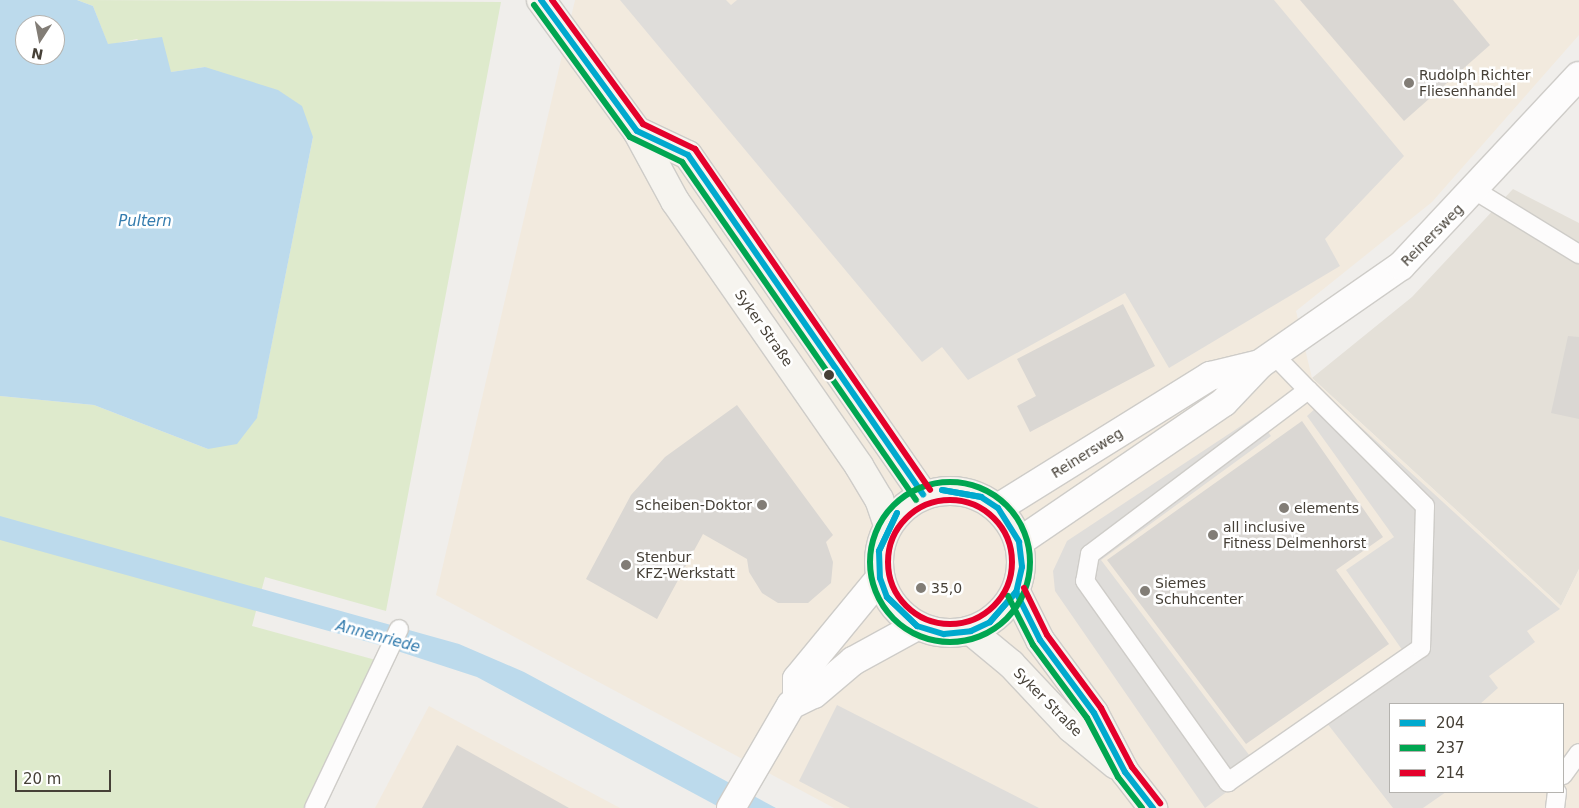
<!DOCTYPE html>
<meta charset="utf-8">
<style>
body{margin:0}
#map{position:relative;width:1579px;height:808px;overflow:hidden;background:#f0eeeb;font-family:"DejaVu Sans",sans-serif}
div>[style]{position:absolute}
.residential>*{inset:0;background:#e4e0d8}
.commercial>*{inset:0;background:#f2eade}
.green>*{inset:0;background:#deeacc}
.parking>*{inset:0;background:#dfddda}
.water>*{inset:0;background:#bcdaec}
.building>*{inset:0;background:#dad7d3}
.roads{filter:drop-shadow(1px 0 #ceccc8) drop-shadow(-1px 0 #ceccc8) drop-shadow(0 1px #ceccc8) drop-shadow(0 -1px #ceccc8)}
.lane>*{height:18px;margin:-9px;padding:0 9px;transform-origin:9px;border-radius:9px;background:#fdfcfc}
.street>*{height:28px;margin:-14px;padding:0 14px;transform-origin:14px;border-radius:14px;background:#fdfcfc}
.secondary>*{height:28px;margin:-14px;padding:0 14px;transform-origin:14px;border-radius:14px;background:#f6f4ef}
.secondary>.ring{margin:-14px;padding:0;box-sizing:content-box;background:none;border:28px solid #f6f4ef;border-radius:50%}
.bus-1>*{height:6px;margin:-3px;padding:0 3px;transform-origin:3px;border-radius:3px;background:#00a9ce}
.bus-2>*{height:6px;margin:-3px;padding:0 3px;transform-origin:3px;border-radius:3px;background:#00a651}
.bus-2>.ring{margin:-3px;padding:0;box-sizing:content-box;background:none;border:6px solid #00a651;border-radius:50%}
.bus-3>*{height:6px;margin:-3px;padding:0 3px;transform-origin:3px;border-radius:3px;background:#e4002b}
.bus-3>.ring{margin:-3px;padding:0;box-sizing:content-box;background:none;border:6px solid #e4002b;border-radius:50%}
.dots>*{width:14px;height:14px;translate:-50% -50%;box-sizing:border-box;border:2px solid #fff;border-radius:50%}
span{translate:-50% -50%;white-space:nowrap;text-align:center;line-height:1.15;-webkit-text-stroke:5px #fff;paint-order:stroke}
.poi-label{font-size:14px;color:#464037}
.left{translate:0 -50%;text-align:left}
.right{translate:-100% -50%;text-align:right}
.street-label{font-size:14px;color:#464037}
.water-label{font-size:15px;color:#347cae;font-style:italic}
.legend{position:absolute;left:1389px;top:703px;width:175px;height:90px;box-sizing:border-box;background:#fff;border:1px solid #b5b3af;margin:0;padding:6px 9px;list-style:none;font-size:15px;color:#464037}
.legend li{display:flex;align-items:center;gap:10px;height:25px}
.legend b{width:25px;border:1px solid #b5b3af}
.north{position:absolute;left:15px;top:15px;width:50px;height:50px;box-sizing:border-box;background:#fff;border:1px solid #b5b3af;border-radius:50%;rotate:191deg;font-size:14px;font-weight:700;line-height:20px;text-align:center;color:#464037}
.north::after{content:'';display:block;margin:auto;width:18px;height:22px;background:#827d76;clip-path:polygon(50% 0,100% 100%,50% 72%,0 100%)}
.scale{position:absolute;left:15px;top:770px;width:96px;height:22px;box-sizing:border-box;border:2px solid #464037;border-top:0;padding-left:6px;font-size:15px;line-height:18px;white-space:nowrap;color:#464037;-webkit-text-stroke:4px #fff;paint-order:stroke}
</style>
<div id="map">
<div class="residential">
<i style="clip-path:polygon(1513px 189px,1579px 223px,1579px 569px,1561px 606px,1312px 378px,1412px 297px)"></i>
</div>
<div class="commercial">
<i style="clip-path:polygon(evenodd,575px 0,1579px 0,1579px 35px,1432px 202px,1296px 311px,1312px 378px,1561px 606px,1579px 569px,1579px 808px,834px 808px,436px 595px,575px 0,1390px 704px,1563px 704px,1563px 792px,1390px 792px,1390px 704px)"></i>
<i style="clip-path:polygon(429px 706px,620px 808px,375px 808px)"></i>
</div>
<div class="green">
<i style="clip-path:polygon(77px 0,501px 2px,386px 611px,265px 577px,252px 626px,383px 662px,310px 808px,0 808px,0 396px,94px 405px,208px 449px,257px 417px,313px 137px,205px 67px,171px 72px,137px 39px,108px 45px,93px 6px)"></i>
</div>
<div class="parking">
<i style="clip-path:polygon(620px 0,726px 0,731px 5px,737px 0,1274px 0,1404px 156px,1325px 239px,1340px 266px,1169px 368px,1125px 293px,968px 380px,942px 347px,922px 362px)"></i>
<i style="clip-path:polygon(1328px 397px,1560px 609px,1527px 631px,1535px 642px,1489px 676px,1498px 688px,1480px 704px,1390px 704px,1390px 792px,1446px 792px,1423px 808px,1393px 808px,1323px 718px,1403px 651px,1346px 570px,1394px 537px,1307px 416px)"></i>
<i style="clip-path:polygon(1256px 416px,1271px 436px,1101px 560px,1259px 768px,1205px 808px,1055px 591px,1053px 571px,1067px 541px)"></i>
<i style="clip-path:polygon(837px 705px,1039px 808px,850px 808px,799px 781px)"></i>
</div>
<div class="water">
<i style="clip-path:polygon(evenodd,0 0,77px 0,93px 6px,108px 44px,162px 37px,171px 72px,205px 67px,278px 90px,302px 106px,313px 137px,257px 418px,237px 444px,208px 449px,94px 405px,0 396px,0 0,25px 25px,55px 25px,55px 55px,25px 55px,25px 25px)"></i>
<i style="clip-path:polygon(0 516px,459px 644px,524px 672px,776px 808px,721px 808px,477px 677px,379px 645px,0 540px)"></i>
</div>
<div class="building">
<i style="clip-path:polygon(1300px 0,1453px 0,1490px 45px,1404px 121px)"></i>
<i style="clip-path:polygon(1123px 304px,1155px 366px,1030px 432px,1017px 406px,1036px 396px,1017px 359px)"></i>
<i style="clip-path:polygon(1568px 336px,1579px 337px,1579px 419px,1551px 413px)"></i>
<i style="clip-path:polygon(737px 405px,833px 535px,826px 542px,833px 562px,831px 583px,808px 603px,778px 603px,762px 593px,749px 572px,747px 559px,703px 534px,657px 619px,586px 579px,631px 495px,665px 457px)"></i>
<i style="clip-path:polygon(1302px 421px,1383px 537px,1336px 570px,1389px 644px,1246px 744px,1107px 560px)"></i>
<i style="clip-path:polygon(457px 745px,569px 808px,422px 808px)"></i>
</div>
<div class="roads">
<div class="lane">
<i style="left:1476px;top:191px;width:121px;rotate:31.5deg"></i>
<i style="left:1274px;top:355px;width:49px;rotate:45.8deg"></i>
<i style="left:1308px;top:390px;width:273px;rotate:143deg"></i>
<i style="left:1090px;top:554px;width:27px;rotate:100deg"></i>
<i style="left:1085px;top:581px;width:247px;rotate:54.6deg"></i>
<i style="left:1228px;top:782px;width:235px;rotate:-34.8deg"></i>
<i style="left:1421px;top:648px;width:142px;rotate:-88.4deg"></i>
<i style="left:1425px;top:506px;width:165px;rotate:-135.2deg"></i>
<i style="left:1563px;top:775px;width:27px;rotate:-54deg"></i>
<i style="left:314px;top:808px;width:198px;rotate:-64.6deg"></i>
<i style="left:1555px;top:808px;width:16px;rotate:-83deg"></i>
</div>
<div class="street">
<i style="left:998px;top:508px;width:250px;rotate:-31.9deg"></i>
<i style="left:1210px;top:376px;width:51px;rotate:-13.5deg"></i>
<i style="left:1019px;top:542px;width:248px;rotate:-34.3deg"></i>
<i style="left:1224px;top:402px;width:52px;rotate:-46.5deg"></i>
<i style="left:1260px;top:364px;width:172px;rotate:-34.8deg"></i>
<i style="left:1401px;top:266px;width:260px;rotate:-46.9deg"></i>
<i style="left:797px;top:700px;width:21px;rotate:-90deg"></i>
<i style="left:797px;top:679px;width:131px;rotate:-50.6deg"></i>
<i style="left:731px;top:808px;width:119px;rotate:-59.8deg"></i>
<i style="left:791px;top:705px;width:25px;rotate:-26deg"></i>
<i style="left:814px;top:694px;width:51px;rotate:-40.2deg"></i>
<i style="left:853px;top:661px;width:73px;rotate:-28.7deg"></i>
</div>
<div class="secondary">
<i style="left:541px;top:0;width:162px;rotate:53.8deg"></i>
<i style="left:637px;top:131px;width:80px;rotate:61.5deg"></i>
<i style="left:675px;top:201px;width:323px;rotate:55.2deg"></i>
<i style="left:859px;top:466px;width:39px;rotate:59deg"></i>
<i style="left:879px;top:499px;width:28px;rotate:71deg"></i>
<i style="left:637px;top:131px;width:56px;rotate:25.2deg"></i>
<i style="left:688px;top:155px;width:413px;rotate:55.3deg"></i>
<i class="ring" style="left:879px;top:491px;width:114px;height:114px"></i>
<i style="left:1016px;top:592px;width:54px;rotate:63.4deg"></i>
<i style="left:1040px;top:640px;width:91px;rotate:53.5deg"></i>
<i style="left:1094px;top:713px;width:67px;rotate:62.3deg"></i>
<i style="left:1125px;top:772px;width:46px;rotate:52.1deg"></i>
<i style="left:971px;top:631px;width:52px;rotate:39.5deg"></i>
<i style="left:1011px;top:664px;width:88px;rotate:46.8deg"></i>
<i style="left:1071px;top:728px;width:58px;rotate:39.4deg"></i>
</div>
</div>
<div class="bus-1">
<i style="left:541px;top:0;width:162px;rotate:53.8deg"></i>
<i style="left:637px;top:131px;width:56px;rotate:25.2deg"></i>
<i style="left:688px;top:155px;width:413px;rotate:55.3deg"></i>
<i style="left:942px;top:490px;width:40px;rotate:10deg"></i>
<i style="left:942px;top:490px;width:40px;rotate:10deg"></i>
<i style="left:981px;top:497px;width:20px;rotate:33deg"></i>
<i style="left:998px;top:508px;width:40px;rotate:58deg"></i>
<i style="left:1019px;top:542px;width:25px;rotate:83deg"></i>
<i style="left:1022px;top:567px;width:26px;rotate:103deg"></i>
<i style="left:879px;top:551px;width:27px;rotate:88deg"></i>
<i style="left:880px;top:578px;width:20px;rotate:70deg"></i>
<i style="left:879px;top:551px;width:42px;rotate:-64.7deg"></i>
<i style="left:879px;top:551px;width:42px;rotate:-64.7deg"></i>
<i style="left:1016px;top:592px;width:54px;rotate:63.4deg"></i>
<i style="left:1040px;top:640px;width:91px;rotate:53.5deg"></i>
<i style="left:1094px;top:713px;width:67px;rotate:62.3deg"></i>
<i style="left:1125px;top:772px;width:46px;rotate:52.1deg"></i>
<i style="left:887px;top:597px;width:42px;rotate:44deg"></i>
<i style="left:887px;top:597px;width:42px;rotate:44deg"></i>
<i style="left:990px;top:622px;width:40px;rotate:-49deg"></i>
<i style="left:990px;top:622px;width:40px;rotate:-49deg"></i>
<i style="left:917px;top:626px;width:28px;rotate:17deg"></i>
<i style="left:944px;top:634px;width:27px;rotate:-6deg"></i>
<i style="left:971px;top:631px;width:21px;rotate:-25deg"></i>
</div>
<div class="bus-2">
<i style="left:534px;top:5px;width:163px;rotate:54deg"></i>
<i style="left:630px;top:137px;width:58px;rotate:25.7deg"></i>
<i style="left:682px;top:162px;width:411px;rotate:55.3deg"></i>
<i class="ring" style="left:870px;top:482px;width:154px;height:154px"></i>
<i style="left:1008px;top:596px;width:55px;rotate:63deg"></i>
<i style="left:1033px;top:645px;width:91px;rotate:53.5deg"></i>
<i style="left:1087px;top:718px;width:67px;rotate:62.3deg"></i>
<i style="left:1118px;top:777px;width:39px;rotate:52deg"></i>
</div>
<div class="bus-3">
<i style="left:552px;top:0;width:154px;rotate:53.7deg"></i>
<i style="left:643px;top:124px;width:58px;rotate:25.7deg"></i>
<i style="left:695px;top:149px;width:414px;rotate:55.4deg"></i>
<i class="ring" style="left:888px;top:500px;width:118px;height:118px"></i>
<i style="left:1024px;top:588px;width:52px;rotate:63.9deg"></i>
<i style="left:1047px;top:635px;width:91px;rotate:53.5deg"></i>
<i style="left:1101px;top:708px;width:67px;rotate:62.3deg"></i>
<i style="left:1132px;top:767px;width:46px;rotate:52.1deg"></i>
</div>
<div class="dots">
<i style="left:1409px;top:83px;background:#827d76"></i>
<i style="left:829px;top:375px;background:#464037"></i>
<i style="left:762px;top:505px;background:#827d76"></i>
<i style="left:1284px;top:508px;background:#827d76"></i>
<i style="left:1213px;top:535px;background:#827d76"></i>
<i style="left:626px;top:565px;background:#827d76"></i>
<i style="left:921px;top:588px;background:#827d76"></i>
<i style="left:1145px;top:591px;background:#827d76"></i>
</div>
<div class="poi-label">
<span class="left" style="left:1419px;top:83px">Rudolph Richter<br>Fliesenhandel</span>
<span class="right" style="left:752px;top:505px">Scheiben-Doktor</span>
<span class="left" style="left:1294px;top:508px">elements</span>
<span class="left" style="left:1223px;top:535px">all inclusive<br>Fitness Delmenhorst</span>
<span class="left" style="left:636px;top:565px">Stenbur<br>KFZ-Werkstatt</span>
<span class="left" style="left:1155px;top:591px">Siemes<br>Schuhcenter</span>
<span class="left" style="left:931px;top:588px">35,0</span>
</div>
<div class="street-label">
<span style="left:1432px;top:235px;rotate:-45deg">Reinersweg</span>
<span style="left:764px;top:328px;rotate:55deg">Syker Straße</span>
<span style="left:1087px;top:453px;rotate:-32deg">Reinersweg</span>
<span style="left:1048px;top:702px;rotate:45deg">Syker Straße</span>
</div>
<div class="water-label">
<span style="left:145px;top:222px">Pultern</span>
<span style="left:378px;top:637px;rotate:15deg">Annenriede</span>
</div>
<ul class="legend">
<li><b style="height:6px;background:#00a9ce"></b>204</li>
<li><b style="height:6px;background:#00a651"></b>237</li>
<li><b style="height:6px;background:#e4002b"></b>214</li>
</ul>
<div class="north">N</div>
<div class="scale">20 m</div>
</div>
